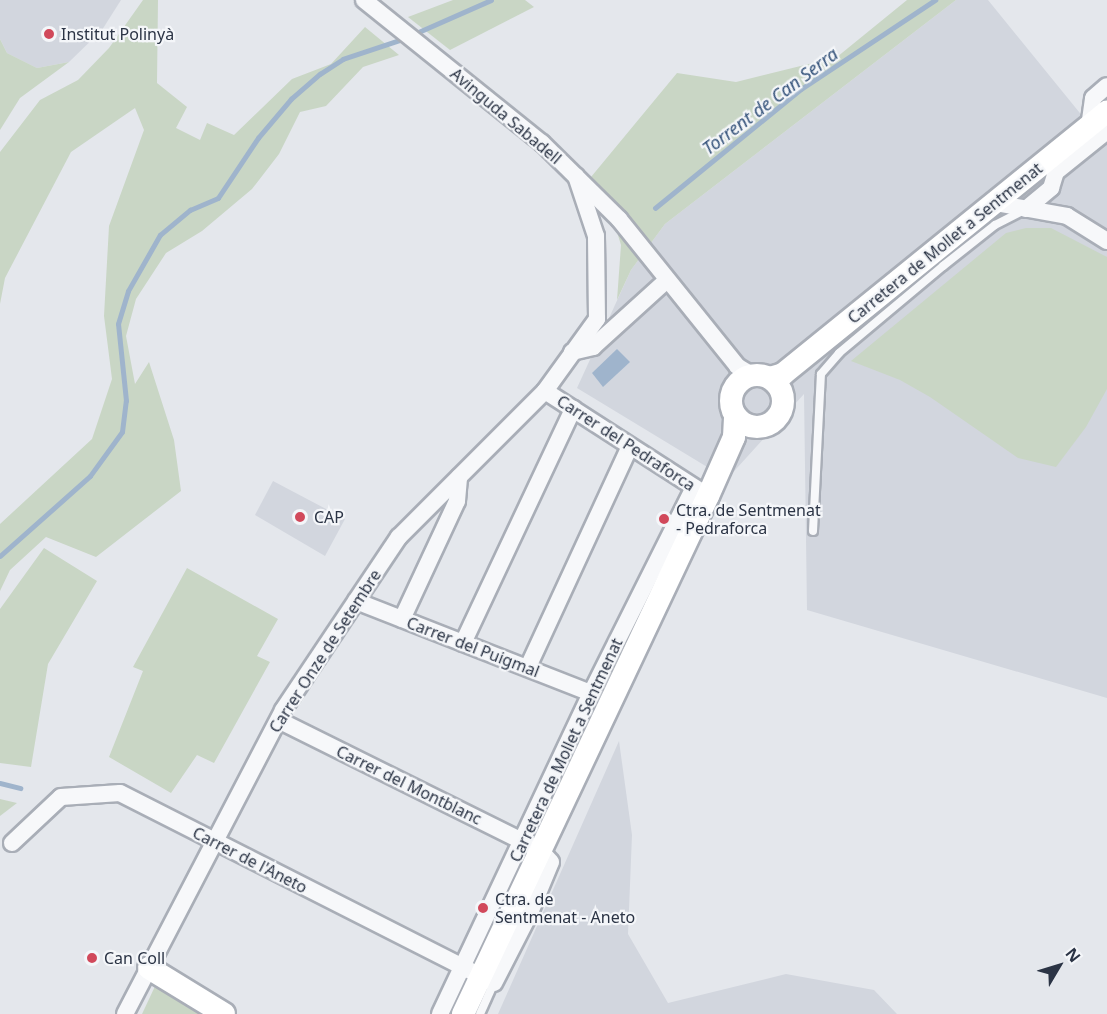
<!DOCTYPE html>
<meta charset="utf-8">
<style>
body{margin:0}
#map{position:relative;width:1107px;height:1014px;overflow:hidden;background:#e4e7ec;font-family:"Noto Sans",sans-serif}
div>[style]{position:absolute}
.built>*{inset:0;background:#d2d6de}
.green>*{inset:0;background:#c9d6c5}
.water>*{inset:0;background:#9fb4cc}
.stream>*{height:4.5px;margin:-2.25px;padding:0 2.25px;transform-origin:2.25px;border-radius:2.25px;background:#9fb4cc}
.roads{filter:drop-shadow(2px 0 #a9aeb7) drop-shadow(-2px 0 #a9aeb7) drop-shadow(0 2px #a9aeb7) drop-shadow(0 -2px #a9aeb7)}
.lane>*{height:8px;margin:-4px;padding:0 4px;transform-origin:4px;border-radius:4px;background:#f7f8fa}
.street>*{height:16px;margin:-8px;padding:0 8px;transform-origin:8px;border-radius:8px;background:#f7f8fa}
.secondary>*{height:22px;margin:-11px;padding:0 11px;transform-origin:11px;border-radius:11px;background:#fff}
.secondary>.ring{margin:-11px;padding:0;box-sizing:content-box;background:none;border:22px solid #fff;border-radius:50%}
.dots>*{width:16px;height:16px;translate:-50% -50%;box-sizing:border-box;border:3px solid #f4f6f9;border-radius:50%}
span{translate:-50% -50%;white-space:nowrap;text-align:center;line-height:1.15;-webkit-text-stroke:4.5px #f4f6f9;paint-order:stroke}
.poi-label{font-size:16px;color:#2b3445}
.left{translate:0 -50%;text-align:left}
.street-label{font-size:16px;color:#2b3445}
.water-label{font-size:18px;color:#34527a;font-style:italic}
.north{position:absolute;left:1029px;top:936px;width:60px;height:60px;-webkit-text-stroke:4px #f4f6f9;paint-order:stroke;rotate:52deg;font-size:16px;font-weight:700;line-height:24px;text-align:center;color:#2b3445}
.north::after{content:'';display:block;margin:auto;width:21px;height:27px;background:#2b3445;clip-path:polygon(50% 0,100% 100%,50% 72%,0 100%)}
</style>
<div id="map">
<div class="built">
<i style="clip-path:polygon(0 0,121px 0,102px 30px,69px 62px,37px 68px,7px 53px,0 39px)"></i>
<i style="clip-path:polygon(956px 0,988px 0,1088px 123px,1107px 108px,1107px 698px,807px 610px,804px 394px,727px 479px,577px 388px,631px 270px,665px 224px)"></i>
<i style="clip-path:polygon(273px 481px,345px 519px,325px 556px,255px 515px)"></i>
<i style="clip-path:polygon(619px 741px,632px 835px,628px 934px,668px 1003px,786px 974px,874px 990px,897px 1014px,498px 1014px)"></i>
</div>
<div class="green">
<i style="clip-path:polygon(143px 0,158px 0,157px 83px,187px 107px,176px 128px,200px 140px,207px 123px,234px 135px,292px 79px,331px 64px,365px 27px,399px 55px,363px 67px,326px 106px,300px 112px,279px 154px,252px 189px,202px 231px,166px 253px,136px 299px,126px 336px,135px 384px,149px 362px,174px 440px,181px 491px,96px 557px,46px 537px,10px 570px,0 591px,0 524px,92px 439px,112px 379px,104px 316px,109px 226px,144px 130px,135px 108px,71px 152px,5px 278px,0 304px,0 152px,40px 100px,78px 80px,109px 48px)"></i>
<i style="clip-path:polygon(453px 0,525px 0,534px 7px,450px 50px,408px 17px)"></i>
<i style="clip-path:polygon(907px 0,956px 0,665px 224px,631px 270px,617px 300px,621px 245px,606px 196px,591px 177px,677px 73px,736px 82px,837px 57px)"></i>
<i style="clip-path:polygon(0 39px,7px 53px,37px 68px,69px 62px,20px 98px,0 130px)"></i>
<i style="clip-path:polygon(1026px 228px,1051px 228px,1107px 257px,1107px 389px,1086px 427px,1056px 467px,1018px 458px,930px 397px,900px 380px,851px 361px,1006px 233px)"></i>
<i style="clip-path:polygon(44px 548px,97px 581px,48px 664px,31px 767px,0 763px,0 609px)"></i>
<i style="clip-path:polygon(187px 568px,278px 619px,257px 656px,270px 662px,214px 763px,197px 755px,171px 793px,109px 757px,143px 671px,133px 667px)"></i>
<i style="clip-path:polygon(0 799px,17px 803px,0 816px)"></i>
<i style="clip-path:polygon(157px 982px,210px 1014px,142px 1014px)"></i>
</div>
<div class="water">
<i style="clip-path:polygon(617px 349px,630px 362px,603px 387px,592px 373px)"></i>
</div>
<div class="stream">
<i style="left:414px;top:34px;width:84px;rotate:-23.8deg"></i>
<i style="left:655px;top:208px;width:188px;rotate:-39.2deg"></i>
<i style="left:801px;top:89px;width:161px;rotate:-33.6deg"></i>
<i style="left:0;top:556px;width:120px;rotate:-41.6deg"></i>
<i style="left:90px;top:476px;width:54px;rotate:-54deg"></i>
<i style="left:122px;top:432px;width:31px;rotate:-83deg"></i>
<i style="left:126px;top:401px;width:77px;rotate:-95.9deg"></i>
<i style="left:118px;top:324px;width:34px;rotate:-73deg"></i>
<i style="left:128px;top:291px;width:64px;rotate:-60.3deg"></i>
<i style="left:160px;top:235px;width:39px;rotate:-40deg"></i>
<i style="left:190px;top:210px;width:30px;rotate:-23deg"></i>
<i style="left:218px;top:198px;width:72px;rotate:-56.3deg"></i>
<i style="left:258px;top:138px;width:51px;rotate:-49.8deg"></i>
<i style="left:291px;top:99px;width:38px;rotate:-41deg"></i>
<i style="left:320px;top:74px;width:27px;rotate:-33deg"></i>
<i style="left:343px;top:59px;width:66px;rotate:-18.4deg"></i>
<i style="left:0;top:783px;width:21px;rotate:14deg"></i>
</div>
<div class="roads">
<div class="lane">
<i style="left:813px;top:531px;width:157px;rotate:-87.1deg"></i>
<i style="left:821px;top:374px;width:28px;rotate:-49deg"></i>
<i style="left:839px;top:353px;width:136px;rotate:-39.9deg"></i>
<i style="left:943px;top:266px;width:66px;rotate:-38.3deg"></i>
<i style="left:995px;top:225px;width:33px;rotate:-27deg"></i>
<i style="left:480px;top:1014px;width:34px;rotate:-66deg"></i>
</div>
<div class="street">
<i style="left:364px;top:0;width:228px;rotate:38.8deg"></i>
<i style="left:542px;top:143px;width:108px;rotate:44.6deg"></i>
<i style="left:619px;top:219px;width:189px;rotate:51.2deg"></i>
<i style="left:737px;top:366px;width:17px;rotate:31deg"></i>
<i style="left:1089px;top:127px;width:29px;rotate:-82deg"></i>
<i style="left:1093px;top:98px;width:18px;rotate:-41deg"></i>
<i style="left:995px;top:203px;width:73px;rotate:10.2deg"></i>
<i style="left:1067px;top:216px;width:47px;rotate:32deg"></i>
<i style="left:1026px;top:209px;width:33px;rotate:-40deg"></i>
<i style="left:1051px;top:188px;width:17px;rotate:-73deg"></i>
<i style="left:1056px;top:172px;width:65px;rotate:-38.8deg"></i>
<i style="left:572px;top:352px;width:22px;rotate:-13deg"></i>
<i style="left:593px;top:347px;width:100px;rotate:-42.2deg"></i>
<i style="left:545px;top:391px;width:188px;rotate:32.8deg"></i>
<i style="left:356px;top:601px;width:252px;rotate:21.4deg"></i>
<i style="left:402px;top:619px;width:130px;rotate:-65deg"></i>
<i style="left:457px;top:501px;width:24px;rotate:-85deg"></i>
<i style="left:463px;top:643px;width:259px;rotate:-64.8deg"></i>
<i style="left:528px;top:667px;width:243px;rotate:-65.2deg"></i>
<i style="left:12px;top:843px;width:67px;rotate:-43.2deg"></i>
<i style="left:61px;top:797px;width:59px;rotate:-3.9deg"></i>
<i style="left:120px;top:793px;width:419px;rotate:26.9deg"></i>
<i style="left:494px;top:983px;width:76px;rotate:-62.8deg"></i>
<i style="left:529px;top:915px;width:57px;rotate:-67.5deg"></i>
<i style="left:551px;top:862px;width:16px;rotate:-133deg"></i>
<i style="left:540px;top:850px;width:292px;rotate:-153.6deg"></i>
<i style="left:125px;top:1014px;width:343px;rotate:-62.5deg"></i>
<i style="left:283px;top:710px;width:208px;rotate:-56.2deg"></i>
<i style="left:399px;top:537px;width:206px;rotate:-45deg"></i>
<i style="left:545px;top:391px;width:89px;rotate:-54.2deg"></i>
<i style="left:597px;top:319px;width:83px;rotate:-90.7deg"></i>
<i style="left:596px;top:236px;width:63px;rotate:-108.4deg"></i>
<i style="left:440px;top:1014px;width:355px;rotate:-64.8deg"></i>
<i style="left:591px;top:693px;width:230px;rotate:-63.4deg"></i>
</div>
<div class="secondary">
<i class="ring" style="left:731px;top:375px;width:30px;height:30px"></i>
<i style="left:770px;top:378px;width:14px;rotate:-17deg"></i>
<i style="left:783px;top:374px;width:417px;rotate:-39deg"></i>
<i style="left:149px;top:968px;width:88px;rotate:31.5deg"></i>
<i style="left:463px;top:1014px;width:573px;rotate:-64.69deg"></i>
<i style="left:708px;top:496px;width:64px;rotate:-66.2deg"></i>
<i style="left:734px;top:437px;width:21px;rotate:-87deg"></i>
</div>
</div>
<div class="dots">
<i style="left:49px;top:34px;background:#d1495b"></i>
<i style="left:300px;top:517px;background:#d1495b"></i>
<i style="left:664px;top:519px;background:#d1495b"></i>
<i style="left:483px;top:908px;background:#d1495b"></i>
<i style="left:92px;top:958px;background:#d1495b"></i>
</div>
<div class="poi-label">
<span class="left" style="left:61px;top:34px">Institut Polinyà</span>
<span class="left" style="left:676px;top:519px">Ctra. de Sentmenat<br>- Pedraforca</span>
<span class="left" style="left:314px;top:517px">CAP</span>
<span class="left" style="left:495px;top:908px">Ctra. de<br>Sentmenat - Aneto</span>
<span class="left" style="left:104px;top:958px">Can Coll</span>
</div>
<div class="street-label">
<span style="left:506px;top:116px;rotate:40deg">Avinguda Sabadell</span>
<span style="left:945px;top:243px;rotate:-39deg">Carretera de Mollet a Sentmenat</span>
<span style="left:626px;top:443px;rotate:33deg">Carrer del Pedraforca</span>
<span style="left:473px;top:647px;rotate:21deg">Carrer del Puigmal</span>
<span style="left:325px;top:651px;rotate:-57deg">Carrer Onze de Setembre</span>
<span style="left:566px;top:750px;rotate:-65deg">Carretera de Mollet a Sentmenat</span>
<span style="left:409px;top:785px;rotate:26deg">Carrer del Montblanc</span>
<span style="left:250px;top:860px;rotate:27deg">Carrer de l'Aneto</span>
</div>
<div class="water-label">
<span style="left:770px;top:101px;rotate:-37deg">Torrent de Can Serra</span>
</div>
<div class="north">N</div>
</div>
